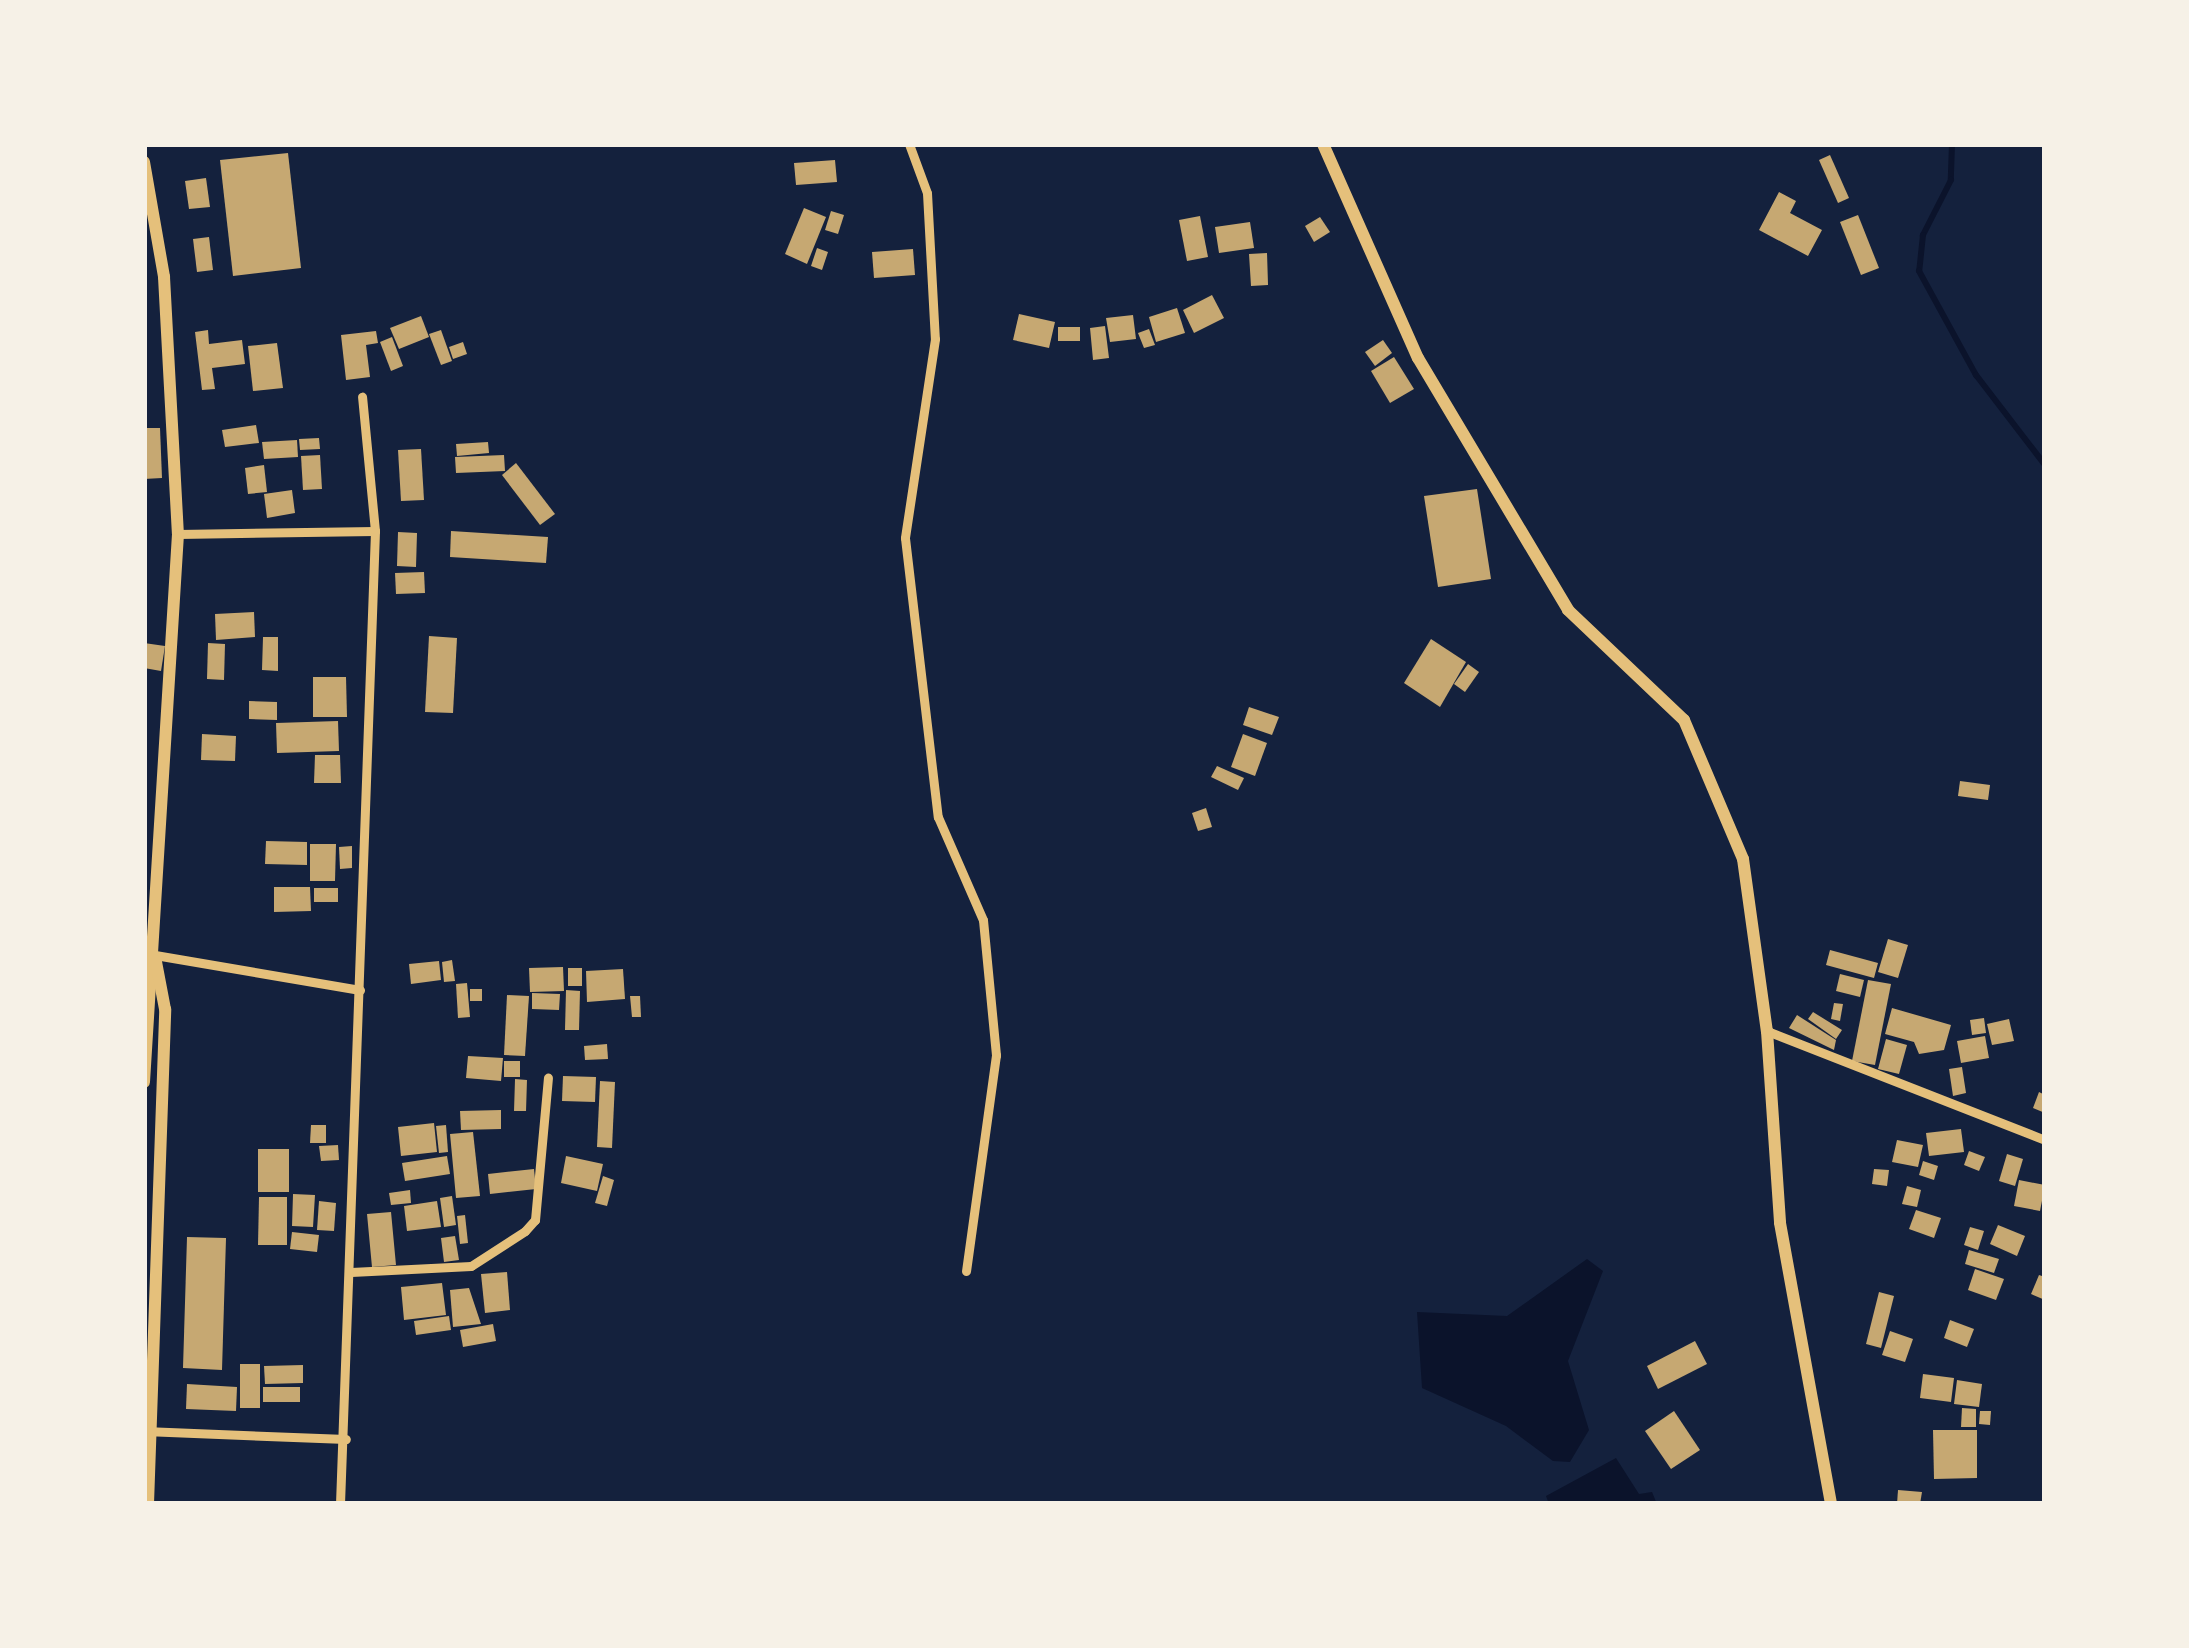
<!DOCTYPE html>
<style>
body{margin:0}
#map{position:relative;width:2189px;height:1648px;overflow:hidden;background:#14213d;font-family:Figtree,sans-serif}
div>[style]{position:absolute}
.water>*{inset:0;background:#0b132b}
.stream>*{height:6px;margin:-3px;padding:0 3px;transform-origin:3px;border-radius:3px;background:#0b132b}
.building>*{inset:0;background:#c6a872}
.minor>*{height:9px;margin:-4.5px;padding:0 4.5px;transform-origin:4.5px;border-radius:4.5px;background:#e5c07b}
.secondary>*{height:12px;margin:-6px;padding:0 6px;transform-origin:6px;border-radius:6px;background:#e5c07b}
span{translate:-50% -50%;white-space:nowrap;text-align:center;line-height:1.15;-webkit-text-stroke:9px #f6f1e7;paint-order:stroke}
.frame{position:absolute;inset:0;border:147px solid #f6f1e7;pointer-events:none}
</style>
<div id="map">
<div class="water">
<i style="clip-path:polygon(1587px 1259px,1603px 1271px,1568px 1361px,1589px 1430px,1570px 1462px,1553px 1461px,1506px 1426px,1422px 1388px,1417px 1312px,1507px 1316px)"></i>
<i style="clip-path:polygon(1616px 1458px,1639px 1494px,1652px 1492px,1657px 1504px,1549px 1504px,1546px 1496px)"></i>
</div>
<div class="stream">
<i style="left:1952px;top:144px;width:36px;rotate:92deg"></i>
<i style="left:1951px;top:180px;width:62px;rotate:117deg"></i>
<i style="left:1923px;top:235px;width:36px;rotate:96deg"></i>
<i style="left:1919px;top:271px;width:119px;rotate:61.3deg"></i>
<i style="left:1976px;top:375px;width:113px;rotate:52.5deg"></i>
</div>
<div class="building">
<i style="clip-path:polygon(288px 153px,301px 268px,233px 276px,220px 160px)"></i>
<i style="clip-path:polygon(1830px 155px,1849px 198px,1838px 203px,1819px 160px)"></i>
<i style="clip-path:polygon(835px 160px,837px 182px,796px 185px,794px 163px)"></i>
<i style="clip-path:polygon(206px 178px,210px 207px,189px 209px,185px 181px)"></i>
<i style="clip-path:polygon(1779px 192px,1796px 201px,1790px 213px,1822px 230px,1808px 256px,1759px 230px)"></i>
<i style="clip-path:polygon(804px 208px,826px 217px,807px 264px,785px 254px)"></i>
<i style="clip-path:polygon(831px 211px,844px 215px,838px 234px,825px 230px)"></i>
<i style="clip-path:polygon(1858px 215px,1879px 268px,1861px 275px,1840px 222px)"></i>
<i style="clip-path:polygon(1200px 216px,1208px 257px,1187px 261px,1179px 220px)"></i>
<i style="clip-path:polygon(1320px 217px,1330px 232px,1314px 242px,1305px 226px)"></i>
<i style="clip-path:polygon(1250px 222px,1254px 248px,1219px 253px,1215px 227px)"></i>
<i style="clip-path:polygon(209px 237px,213px 270px,197px 272px,193px 239px)"></i>
<i style="clip-path:polygon(817px 248px,828px 252px,822px 270px,811px 266px)"></i>
<i style="clip-path:polygon(913px 249px,915px 275px,874px 278px,872px 252px)"></i>
<i style="clip-path:polygon(1267px 253px,1268px 285px,1251px 286px,1249px 254px)"></i>
<i style="clip-path:polygon(1212px 295px,1224px 318px,1194px 333px,1183px 310px)"></i>
<i style="clip-path:polygon(1177px 308px,1185px 333px,1156px 342px,1149px 317px)"></i>
<i style="clip-path:polygon(1019px 314px,1055px 322px,1049px 348px,1013px 340px)"></i>
<i style="clip-path:polygon(1133px 315px,1136px 339px,1110px 342px,1106px 318px)"></i>
<i style="clip-path:polygon(421px 316px,429px 337px,399px 349px,390px 328px)"></i>
<i style="clip-path:polygon(1105px 326px,1109px 358px,1093px 360px,1090px 328px)"></i>
<i style="clip-path:polygon(1058px 327px,1080px 327px,1080px 341px,1058px 341px)"></i>
<i style="clip-path:polygon(1149px 329px,1155px 345px,1144px 348px,1138px 333px)"></i>
<i style="clip-path:polygon(208px 330px,209px 344px,242px 340px,245px 364px,212px 368px,215px 389px,202px 390px,195px 332px)"></i>
<i style="clip-path:polygon(441px 330px,452px 361px,441px 365px,429px 334px)"></i>
<i style="clip-path:polygon(376px 331px,378px 343px,366px 345px,370px 377px,346px 380px,341px 335px)"></i>
<i style="clip-path:polygon(392px 337px,403px 366px,391px 371px,380px 342px)"></i>
<i style="clip-path:polygon(1383px 340px,1392px 353px,1375px 366px,1365px 352px)"></i>
<i style="clip-path:polygon(463px 342px,467px 354px,453px 359px,449px 347px)"></i>
<i style="clip-path:polygon(277px 343px,283px 388px,253px 391px,248px 346px)"></i>
<i style="clip-path:polygon(1394px 357px,1414px 389px,1390px 403px,1371px 371px)"></i>
<i style="clip-path:polygon(256px 425px,259px 443px,225px 447px,222px 430px)"></i>
<i style="clip-path:polygon(144px 428px,160px 428px,162px 478px,144px 479px)"></i>
<i style="clip-path:polygon(319px 438px,320px 449px,300px 450px,299px 439px)"></i>
<i style="clip-path:polygon(297px 440px,298px 457px,264px 459px,262px 442px)"></i>
<i style="clip-path:polygon(488px 442px,489px 453px,457px 456px,456px 444px)"></i>
<i style="clip-path:polygon(421px 449px,424px 500px,401px 501px,398px 450px)"></i>
<i style="clip-path:polygon(320px 455px,322px 489px,303px 490px,301px 456px)"></i>
<i style="clip-path:polygon(504px 455px,505px 471px,456px 473px,455px 457px)"></i>
<i style="clip-path:polygon(516px 463px,555px 514px,540px 525px,502px 475px)"></i>
<i style="clip-path:polygon(264px 465px,267px 492px,248px 494px,245px 468px)"></i>
<i style="clip-path:polygon(1477px 489px,1491px 579px,1438px 587px,1424px 496px)"></i>
<i style="clip-path:polygon(292px 490px,295px 513px,267px 518px,264px 494px)"></i>
<i style="clip-path:polygon(451px 531px,548px 537px,546px 563px,450px 557px)"></i>
<i style="clip-path:polygon(398px 532px,417px 533px,416px 567px,397px 566px)"></i>
<i style="clip-path:polygon(424px 572px,425px 593px,396px 594px,395px 573px)"></i>
<i style="clip-path:polygon(254px 612px,255px 637px,216px 640px,215px 614px)"></i>
<i style="clip-path:polygon(429px 636px,457px 638px,453px 713px,425px 712px)"></i>
<i style="clip-path:polygon(263px 637px,278px 637px,278px 671px,262px 670px)"></i>
<i style="clip-path:polygon(1431px 639px,1466px 662px,1440px 707px,1404px 683px)"></i>
<i style="clip-path:polygon(144px 643px,165px 646px,161px 671px,144px 668px)"></i>
<i style="clip-path:polygon(208px 643px,225px 644px,224px 680px,207px 679px)"></i>
<i style="clip-path:polygon(1468px 664px,1479px 672px,1465px 692px,1454px 684px)"></i>
<i style="clip-path:polygon(313px 677px,346px 677px,347px 717px,313px 717px)"></i>
<i style="clip-path:polygon(249px 701px,277px 702px,277px 720px,249px 719px)"></i>
<i style="clip-path:polygon(1249px 707px,1279px 717px,1272px 735px,1243px 725px)"></i>
<i style="clip-path:polygon(338px 721px,339px 751px,277px 753px,276px 723px)"></i>
<i style="clip-path:polygon(202px 734px,236px 736px,235px 761px,201px 760px)"></i>
<i style="clip-path:polygon(1243px 734px,1267px 743px,1255px 776px,1231px 767px)"></i>
<i style="clip-path:polygon(315px 755px,340px 755px,341px 783px,314px 783px)"></i>
<i style="clip-path:polygon(1217px 766px,1244px 778px,1238px 790px,1211px 777px)"></i>
<i style="clip-path:polygon(1960px 781px,1990px 785px,1988px 800px,1958px 796px)"></i>
<i style="clip-path:polygon(1206px 808px,1212px 827px,1198px 831px,1192px 813px)"></i>
<i style="clip-path:polygon(266px 841px,307px 842px,307px 865px,265px 864px)"></i>
<i style="clip-path:polygon(310px 844px,336px 844px,335px 881px,310px 881px)"></i>
<i style="clip-path:polygon(352px 846px,352px 868px,340px 869px,339px 847px)"></i>
<i style="clip-path:polygon(274px 887px,310px 887px,311px 911px,274px 912px)"></i>
<i style="clip-path:polygon(314px 888px,338px 888px,338px 902px,314px 902px)"></i>
<i style="clip-path:polygon(1888px 939px,1908px 945px,1898px 978px,1878px 972px)"></i>
<i style="clip-path:polygon(1830px 950px,1878px 963px,1874px 978px,1826px 965px)"></i>
<i style="clip-path:polygon(452px 960px,455px 981px,444px 982px,442px 962px)"></i>
<i style="clip-path:polygon(439px 961px,441px 980px,411px 984px,409px 964px)"></i>
<i style="clip-path:polygon(563px 967px,564px 991px,530px 992px,529px 968px)"></i>
<i style="clip-path:polygon(568px 968px,582px 968px,582px 986px,568px 986px)"></i>
<i style="clip-path:polygon(623px 969px,625px 999px,587px 1002px,586px 971px)"></i>
<i style="clip-path:polygon(1840px 974px,1864px 980px,1860px 997px,1836px 991px)"></i>
<i style="clip-path:polygon(1868px 980px,1891px 984px,1875px 1065px,1852px 1061px)"></i>
<i style="clip-path:polygon(467px 983px,470px 1017px,458px 1018px,456px 984px)"></i>
<i style="clip-path:polygon(470px 989px,482px 989px,482px 1001px,470px 1001px)"></i>
<i style="clip-path:polygon(566px 990px,580px 991px,579px 1030px,565px 1030px)"></i>
<i style="clip-path:polygon(532px 993px,560px 994px,559px 1010px,532px 1009px)"></i>
<i style="clip-path:polygon(507px 995px,529px 996px,525px 1056px,504px 1055px)"></i>
<i style="clip-path:polygon(630px 996px,640px 996px,641px 1017px,632px 1017px)"></i>
<i style="clip-path:polygon(1834px 1003px,1843px 1004px,1840px 1021px,1831px 1019px)"></i>
<i style="clip-path:polygon(1892px 1008px,1951px 1025px,1944px 1050px,1919px 1054px,1914px 1042px,1885px 1034px)"></i>
<i style="clip-path:polygon(1813px 1012px,1842px 1030px,1836px 1039px,1808px 1019px)"></i>
<i style="clip-path:polygon(1797px 1015px,1836px 1040px,1834px 1050px,1789px 1028px)"></i>
<i style="clip-path:polygon(1984px 1018px,1986px 1033px,1972px 1035px,1970px 1020px)"></i>
<i style="clip-path:polygon(2009px 1019px,2014px 1041px,1992px 1045px,1987px 1024px)"></i>
<i style="clip-path:polygon(1985px 1036px,1989px 1058px,1961px 1063px,1957px 1041px)"></i>
<i style="clip-path:polygon(1886px 1039px,1907px 1045px,1899px 1074px,1878px 1069px)"></i>
<i style="clip-path:polygon(607px 1044px,608px 1059px,585px 1060px,584px 1046px)"></i>
<i style="clip-path:polygon(468px 1056px,503px 1058px,501px 1081px,466px 1078px)"></i>
<i style="clip-path:polygon(504px 1061px,520px 1061px,520px 1077px,504px 1077px)"></i>
<i style="clip-path:polygon(1962px 1067px,1966px 1093px,1953px 1096px,1949px 1069px)"></i>
<i style="clip-path:polygon(563px 1076px,596px 1077px,595px 1102px,562px 1101px)"></i>
<i style="clip-path:polygon(515px 1079px,527px 1080px,526px 1111px,514px 1111px)"></i>
<i style="clip-path:polygon(600px 1081px,615px 1082px,612px 1148px,597px 1147px)"></i>
<i style="clip-path:polygon(2039px 1092px,2045px 1095px,2045px 1113px,2033px 1108px)"></i>
<i style="clip-path:polygon(501px 1110px,501px 1129px,461px 1130px,460px 1111px)"></i>
<i style="clip-path:polygon(434px 1123px,437px 1152px,401px 1156px,398px 1127px)"></i>
<i style="clip-path:polygon(311px 1125px,326px 1125px,326px 1143px,310px 1143px)"></i>
<i style="clip-path:polygon(446px 1125px,448px 1152px,439px 1153px,436px 1126px)"></i>
<i style="clip-path:polygon(1961px 1129px,1964px 1152px,1929px 1156px,1926px 1133px)"></i>
<i style="clip-path:polygon(473px 1132px,480px 1196px,456px 1198px,450px 1134px)"></i>
<i style="clip-path:polygon(1897px 1140px,1923px 1145px,1918px 1167px,1892px 1162px)"></i>
<i style="clip-path:polygon(338px 1145px,339px 1160px,321px 1161px,319px 1146px)"></i>
<i style="clip-path:polygon(258px 1149px,289px 1149px,289px 1192px,258px 1192px)"></i>
<i style="clip-path:polygon(1969px 1151px,1985px 1157px,1979px 1171px,1964px 1165px)"></i>
<i style="clip-path:polygon(2007px 1154px,2023px 1159px,2015px 1186px,1999px 1181px)"></i>
<i style="clip-path:polygon(447px 1156px,450px 1174px,405px 1181px,402px 1163px)"></i>
<i style="clip-path:polygon(566px 1156px,603px 1164px,597px 1191px,561px 1183px)"></i>
<i style="clip-path:polygon(1923px 1161px,1938px 1166px,1934px 1180px,1919px 1175px)"></i>
<i style="clip-path:polygon(534px 1169px,536px 1189px,490px 1194px,488px 1174px)"></i>
<i style="clip-path:polygon(1874px 1169px,1889px 1170px,1887px 1186px,1872px 1184px)"></i>
<i style="clip-path:polygon(603px 1176px,614px 1180px,607px 1206px,595px 1203px)"></i>
<i style="clip-path:polygon(2019px 1180px,2045px 1185px,2040px 1211px,2014px 1206px)"></i>
<i style="clip-path:polygon(1907px 1186px,1921px 1190px,1917px 1207px,1902px 1204px)"></i>
<i style="clip-path:polygon(410px 1190px,411px 1203px,391px 1205px,389px 1193px)"></i>
<i style="clip-path:polygon(293px 1194px,315px 1195px,313px 1227px,292px 1226px)"></i>
<i style="clip-path:polygon(452px 1196px,456px 1225px,444px 1227px,440px 1198px)"></i>
<i style="clip-path:polygon(259px 1197px,287px 1197px,287px 1245px,258px 1245px)"></i>
<i style="clip-path:polygon(319px 1201px,336px 1203px,334px 1231px,317px 1230px)"></i>
<i style="clip-path:polygon(437px 1201px,441px 1227px,407px 1231px,404px 1206px)"></i>
<i style="clip-path:polygon(1916px 1210px,1941px 1218px,1934px 1238px,1909px 1229px)"></i>
<i style="clip-path:polygon(391px 1212px,396px 1265px,372px 1267px,367px 1214px)"></i>
<i style="clip-path:polygon(465px 1215px,468px 1243px,460px 1244px,457px 1216px)"></i>
<i style="clip-path:polygon(1998px 1225px,2025px 1236px,2017px 1256px,1990px 1244px)"></i>
<i style="clip-path:polygon(1970px 1227px,1984px 1231px,1978px 1250px,1964px 1245px)"></i>
<i style="clip-path:polygon(292px 1232px,319px 1235px,317px 1252px,290px 1249px)"></i>
<i style="clip-path:polygon(455px 1236px,459px 1260px,444px 1262px,441px 1238px)"></i>
<i style="clip-path:polygon(187px 1237px,226px 1238px,222px 1370px,183px 1368px)"></i>
<i style="clip-path:polygon(1969px 1250px,1999px 1259px,1994px 1273px,1965px 1264px)"></i>
<i style="clip-path:polygon(1975px 1269px,2004px 1279px,1996px 1300px,1968px 1290px)"></i>
<i style="clip-path:polygon(507px 1272px,510px 1310px,485px 1313px,481px 1274px)"></i>
<i style="clip-path:polygon(2039px 1275px,2045px 1277px,2045px 1300px,2031px 1294px)"></i>
<i style="clip-path:polygon(442px 1283px,446px 1315px,404px 1320px,401px 1287px)"></i>
<i style="clip-path:polygon(469px 1288px,481px 1324px,453px 1327px,450px 1290px)"></i>
<i style="clip-path:polygon(1879px 1292px,1894px 1296px,1881px 1348px,1866px 1344px)"></i>
<i style="clip-path:polygon(449px 1316px,451px 1330px,416px 1335px,414px 1321px)"></i>
<i style="clip-path:polygon(1950px 1320px,1974px 1329px,1967px 1347px,1944px 1338px)"></i>
<i style="clip-path:polygon(493px 1324px,496px 1341px,463px 1347px,460px 1330px)"></i>
<i style="clip-path:polygon(1890px 1331px,1913px 1339px,1905px 1362px,1882px 1355px)"></i>
<i style="clip-path:polygon(1695px 1341px,1707px 1364px,1658px 1389px,1647px 1366px)"></i>
<i style="clip-path:polygon(240px 1364px,260px 1364px,260px 1408px,240px 1408px)"></i>
<i style="clip-path:polygon(303px 1365px,303px 1383px,265px 1384px,264px 1366px)"></i>
<i style="clip-path:polygon(1923px 1374px,1954px 1378px,1951px 1402px,1920px 1398px)"></i>
<i style="clip-path:polygon(1957px 1380px,1982px 1384px,1979px 1407px,1954px 1404px)"></i>
<i style="clip-path:polygon(187px 1384px,237px 1387px,236px 1411px,186px 1409px)"></i>
<i style="clip-path:polygon(263px 1387px,300px 1387px,300px 1402px,263px 1402px)"></i>
<i style="clip-path:polygon(1962px 1408px,1976px 1409px,1976px 1427px,1961px 1427px)"></i>
<i style="clip-path:polygon(1674px 1411px,1700px 1450px,1671px 1469px,1645px 1431px)"></i>
<i style="clip-path:polygon(1980px 1411px,1991px 1411px,1990px 1425px,1979px 1424px)"></i>
<i style="clip-path:polygon(1933px 1430px,1977px 1430px,1977px 1478px,1934px 1479px)"></i>
<i style="clip-path:polygon(1898px 1490px,1922px 1492px,1920px 1504px,1897px 1504px)"></i>
</div>
<div class="minor">
<i style="left:909px;top:144px;width:52px;rotate:69.8deg"></i>
<i style="left:927px;top:193px;width:146px;rotate:86.9deg"></i>
<i style="left:935px;top:339px;width:201px;rotate:98.6deg"></i>
<i style="left:905px;top:538px;width:281px;rotate:83.3deg"></i>
<i style="left:938px;top:817px;width:112px;rotate:66.4deg"></i>
<i style="left:983px;top:920px;width:136px;rotate:84.5deg"></i>
<i style="left:996px;top:1055px;width:218px;rotate:97.9deg"></i>
<i style="left:178px;top:534px;width:197px;rotate:-0.9deg"></i>
<i style="left:155px;top:955px;width:208px;rotate:9.7deg"></i>
<i style="left:1767px;top:1031px;width:299px;rotate:21.4deg"></i>
<i style="left:351px;top:1272px;width:120px;rotate:-2.9deg"></i>
<i style="left:471px;top:1266px;width:64px;rotate:-32.9deg"></i>
<i style="left:525px;top:1231px;width:15px;rotate:-48deg"></i>
<i style="left:535px;top:1220px;width:143px;rotate:-84.8deg"></i>
<i style="left:144px;top:1431px;width:202px;rotate:2.3deg"></i>
<i style="left:340px;top:1504px;width:974px;rotate:-87.94deg"></i>
<i style="left:375px;top:531px;width:135px;rotate:-95.5deg"></i>
</div>
<div class="secondary">
<i style="left:1323px;top:144px;width:234px;rotate:66.1deg"></i>
<i style="left:1418px;top:358px;width:293px;rotate:59.2deg"></i>
<i style="left:1568px;top:610px;width:160px;rotate:43.5deg"></i>
<i style="left:1684px;top:720px;width:151px;rotate:67deg"></i>
<i style="left:1743px;top:859px;width:174px;rotate:82.1deg"></i>
<i style="left:1767px;top:1031px;width:192px;rotate:86.1deg"></i>
<i style="left:1780px;top:1223px;width:286px;rotate:79.7deg"></i>
<i style="left:144px;top:162px;width:117px;rotate:80.1deg"></i>
<i style="left:164px;top:277px;width:257px;rotate:86.9deg"></i>
<i style="left:178px;top:534px;width:549px;rotate:93.55deg"></i>
<i style="left:148px;top:1504px;width:495px;rotate:-88deg"></i>
<i style="left:165px;top:1009px;width:48px;rotate:-100.8deg"></i>
</div>
<div class="frame"></div>
</div>
